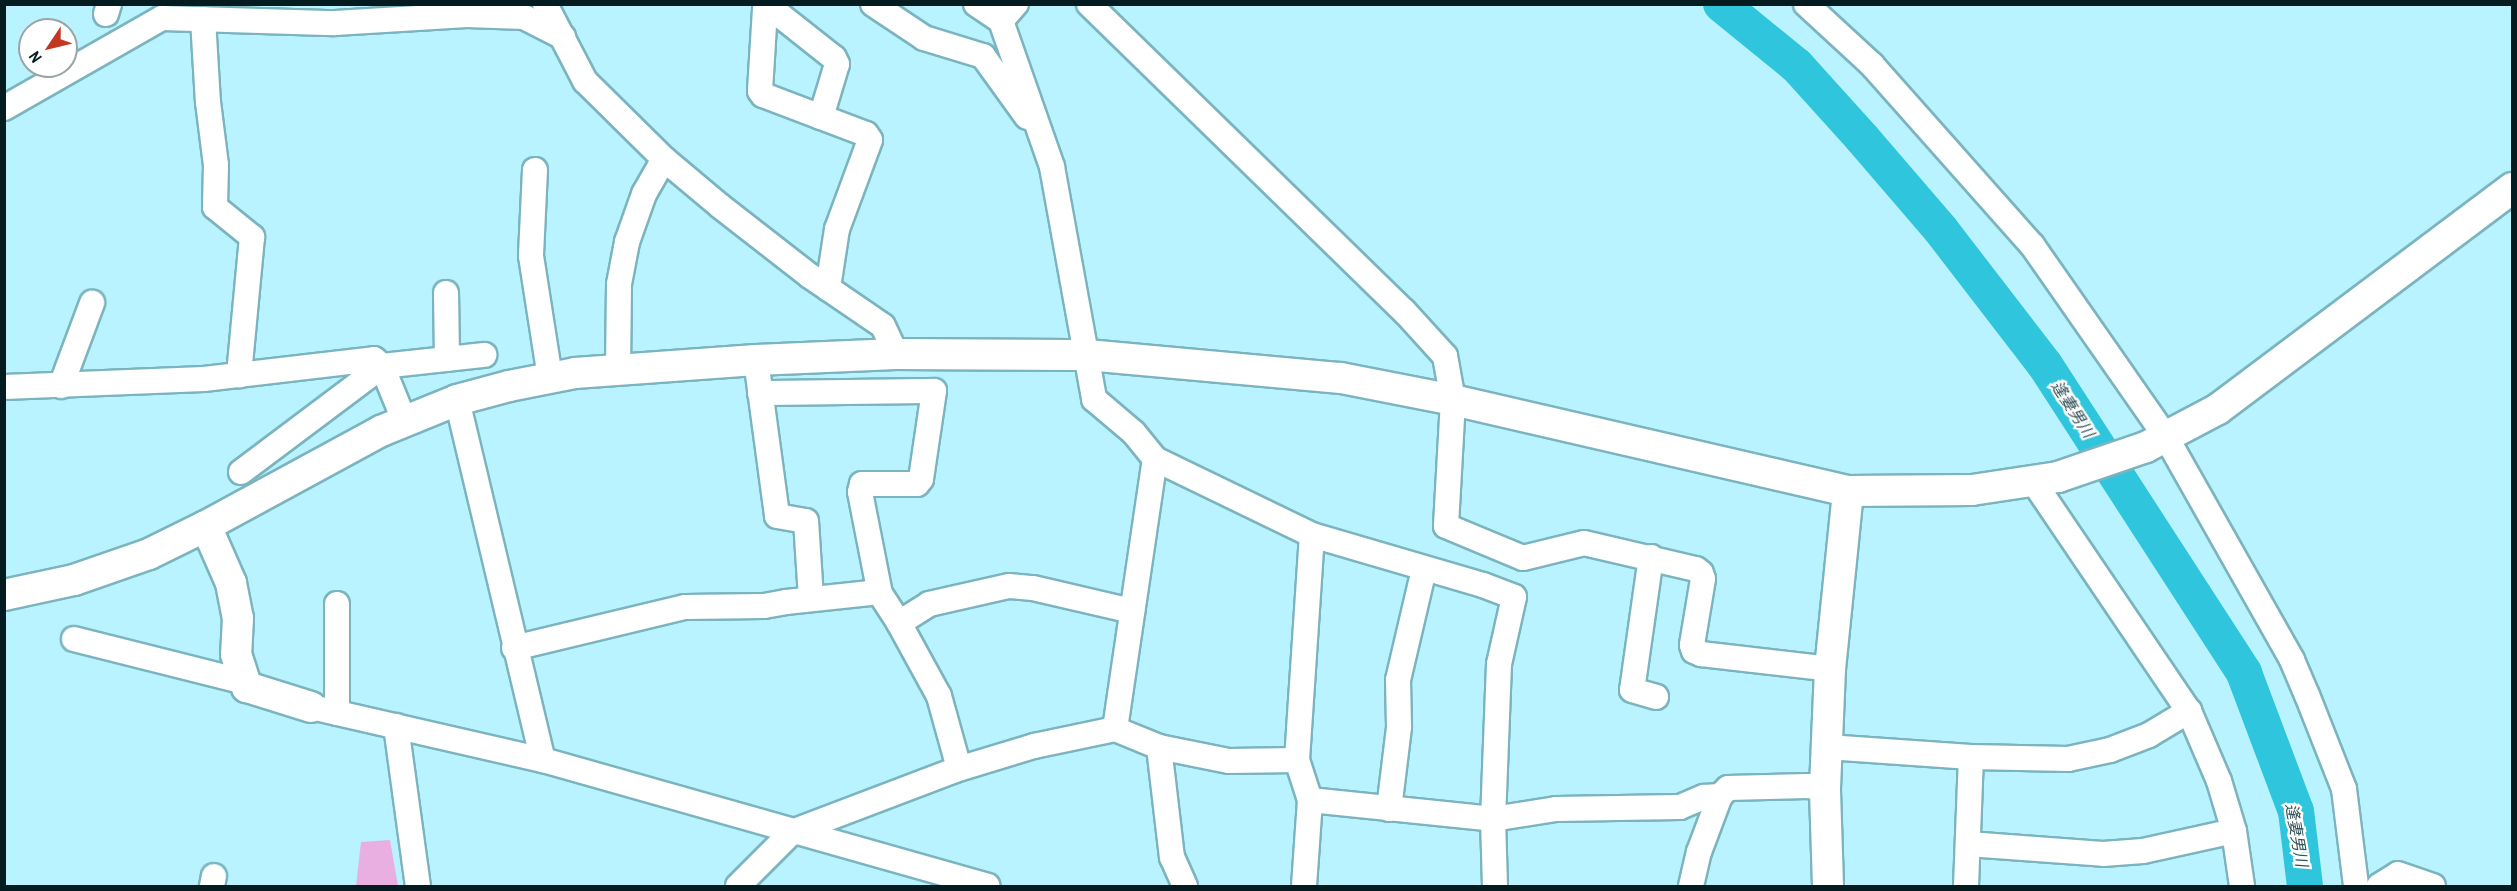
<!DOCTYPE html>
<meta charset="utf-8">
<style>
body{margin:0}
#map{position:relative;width:2517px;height:891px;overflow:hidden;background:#b8f3ff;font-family:"Archivo Narrow","Noto Sans JP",sans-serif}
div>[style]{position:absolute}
.green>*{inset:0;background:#eaafe1}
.river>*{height:36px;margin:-18px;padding:0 18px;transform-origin:18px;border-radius:18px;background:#2fc5dd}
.roads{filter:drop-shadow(2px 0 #7bb4bf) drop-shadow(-2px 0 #7bb4bf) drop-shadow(0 2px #7bb4bf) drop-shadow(0 -2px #7bb4bf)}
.minor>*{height:24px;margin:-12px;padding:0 12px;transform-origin:12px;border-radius:12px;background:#fff}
.tertiary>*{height:30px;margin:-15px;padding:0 15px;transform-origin:15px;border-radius:15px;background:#fff}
span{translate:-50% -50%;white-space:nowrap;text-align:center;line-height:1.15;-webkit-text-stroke:4.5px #fff;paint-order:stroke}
.water-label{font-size:16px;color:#335157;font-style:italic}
.frame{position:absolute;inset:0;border:6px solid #041b20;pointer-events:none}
.north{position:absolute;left:18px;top:18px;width:60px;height:60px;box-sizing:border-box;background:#fff;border:2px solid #9ba4a6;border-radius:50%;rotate:235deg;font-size:16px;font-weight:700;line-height:24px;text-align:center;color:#041b20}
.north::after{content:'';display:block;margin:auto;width:21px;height:27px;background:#c33722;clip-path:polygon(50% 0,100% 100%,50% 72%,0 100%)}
</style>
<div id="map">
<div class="green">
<i style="clip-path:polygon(390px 840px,398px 886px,356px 886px,361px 842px)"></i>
</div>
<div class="river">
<i style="left:1721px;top:4px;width:98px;rotate:39.2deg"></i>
<i style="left:1797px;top:66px;width:97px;rotate:47.9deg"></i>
<i style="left:1862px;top:138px;width:121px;rotate:49.3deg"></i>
<i style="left:1941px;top:230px;width:170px;rotate:52.4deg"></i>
<i style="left:2045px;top:365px;width:367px;rotate:57.1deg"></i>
<i style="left:2244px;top:673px;width:147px;rotate:69.4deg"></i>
<i style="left:2296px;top:811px;width:76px;rotate:83.2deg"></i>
</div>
<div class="roads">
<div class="minor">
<i style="left:545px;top:4px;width:87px;rotate:62.5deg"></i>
<i style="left:585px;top:81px;width:111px;rotate:44.6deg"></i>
<i style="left:664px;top:159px;width:73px;rotate:40deg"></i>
<i style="left:720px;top:206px;width:114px;rotate:37.9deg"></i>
<i style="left:810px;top:276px;width:88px;rotate:34.4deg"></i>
<i style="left:883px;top:326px;width:31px;rotate:65deg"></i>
<i style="left:873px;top:4px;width:61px;rotate:33.7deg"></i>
<i style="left:924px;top:38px;width:62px;rotate:17deg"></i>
<i style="left:983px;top:56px;width:75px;rotate:54.2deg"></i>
<i style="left:976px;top:4px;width:30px;rotate:34deg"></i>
<i style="left:1001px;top:21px;width:155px;rotate:70.7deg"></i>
<i style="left:1052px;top:167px;width:236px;rotate:79.7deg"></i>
<i style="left:1094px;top:399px;width:52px;rotate:40.4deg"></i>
<i style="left:1134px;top:433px;width:33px;rotate:51deg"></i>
<i style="left:1155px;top:459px;width:174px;rotate:25.8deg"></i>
<i style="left:1312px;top:535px;width:178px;rotate:16.3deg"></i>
<i style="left:1483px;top:585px;width:33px;rotate:21deg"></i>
<i style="left:1514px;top:597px;width:69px;rotate:102.6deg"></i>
<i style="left:1499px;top:664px;width:155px;rotate:92.2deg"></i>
<i style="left:1493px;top:819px;width:67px;rotate:88.3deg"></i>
<i style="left:1089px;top:4px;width:440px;rotate:44.3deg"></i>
<i style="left:1404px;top:311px;width:61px;rotate:47.7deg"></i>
<i style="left:1445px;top:356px;width:45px;rotate:79.7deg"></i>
<i style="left:1453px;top:400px;width:126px;rotate:93.2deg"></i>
<i style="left:1446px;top:526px;width:83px;rotate:22.6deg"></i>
<i style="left:1523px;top:558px;width:63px;rotate:-13.8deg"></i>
<i style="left:1584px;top:543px;width:115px;rotate:13.1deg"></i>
<i style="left:1696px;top:569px;width:6px;rotate:39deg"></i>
<i style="left:1701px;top:573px;width:6px;rotate:72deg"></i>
<i style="left:1703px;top:579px;width:67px;rotate:99.5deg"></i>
<i style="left:1692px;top:645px;width:6px;rotate:72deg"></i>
<i style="left:1694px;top:651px;width:8px;rotate:23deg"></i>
<i style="left:1701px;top:654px;width:130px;rotate:6.6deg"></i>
<i style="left:1806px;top:4px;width:90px;rotate:42.7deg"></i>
<i style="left:1872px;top:65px;width:241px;rotate:48.4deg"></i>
<i style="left:2032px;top:245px;width:234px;rotate:55.1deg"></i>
<i style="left:2166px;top:437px;width:256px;rotate:60.5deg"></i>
<i style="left:2292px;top:660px;width:38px;rotate:67deg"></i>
<i style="left:2307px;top:695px;width:101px;rotate:68.5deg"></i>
<i style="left:2344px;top:789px;width:98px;rotate:82.9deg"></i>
<i style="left:106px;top:14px;width:10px;rotate:-73deg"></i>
<i style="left:203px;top:19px;width:83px;rotate:86.6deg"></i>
<i style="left:208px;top:102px;width:64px;rotate:82.8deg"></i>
<i style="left:216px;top:165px;width:42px;rotate:91.4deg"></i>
<i style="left:215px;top:207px;width:48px;rotate:39deg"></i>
<i style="left:252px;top:237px;width:139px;rotate:95.4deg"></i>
<i style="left:1001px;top:21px;width:23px;rotate:-49deg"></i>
<i style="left:4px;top:108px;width:182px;rotate:-29.7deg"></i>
<i style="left:162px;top:18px;width:173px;rotate:1.7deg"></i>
<i style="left:335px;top:23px;width:132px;rotate:-3.5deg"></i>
<i style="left:467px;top:15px;width:57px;rotate:2deg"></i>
<i style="left:524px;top:17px;width:44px;rotate:27.1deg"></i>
<i style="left:821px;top:117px;width:55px;rotate:-73.2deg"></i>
<i style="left:837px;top:64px;width:7px;rotate:-117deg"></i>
<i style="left:834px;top:58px;width:74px;rotate:-141.6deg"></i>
<i style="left:776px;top:12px;width:11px;rotate:-165deg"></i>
<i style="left:765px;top:9px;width:82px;rotate:93.5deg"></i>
<i style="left:760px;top:91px;width:5px;rotate:53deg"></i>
<i style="left:763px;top:95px;width:62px;rotate:20.8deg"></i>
<i style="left:821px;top:117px;width:48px;rotate:20.7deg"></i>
<i style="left:866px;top:134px;width:7px;rotate:56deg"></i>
<i style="left:870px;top:140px;width:95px;rotate:110.3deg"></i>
<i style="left:837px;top:229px;width:60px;rotate:98.7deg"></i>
<i style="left:535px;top:170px;width:86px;rotate:92.7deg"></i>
<i style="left:531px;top:256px;width:122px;rotate:81.1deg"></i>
<i style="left:446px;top:293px;width:66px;rotate:89.1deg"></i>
<i style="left:756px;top:360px;width:157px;rotate:82.3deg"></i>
<i style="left:777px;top:516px;width:29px;rotate:10deg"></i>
<i style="left:806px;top:521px;width:78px;rotate:86.3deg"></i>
<i style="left:618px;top:368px;width:84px;rotate:-89.3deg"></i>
<i style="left:619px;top:284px;width:43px;rotate:-79.2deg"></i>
<i style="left:627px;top:242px;width:51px;rotate:-70.5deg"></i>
<i style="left:644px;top:194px;width:40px;rotate:-60.3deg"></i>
<i style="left:61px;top:386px;width:89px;rotate:-69.5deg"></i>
<i style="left:4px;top:387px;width:200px;rotate:-2.3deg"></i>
<i style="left:204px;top:379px;width:171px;rotate:-6.7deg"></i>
<i style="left:374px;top:359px;width:11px;rotate:41deg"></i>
<i style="left:382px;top:366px;width:103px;rotate:-6.2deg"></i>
<i style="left:760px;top:393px;width:174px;rotate:-0.7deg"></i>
<i style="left:934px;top:391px;width:89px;rotate:98.4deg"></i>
<i style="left:921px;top:479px;width:6px;rotate:129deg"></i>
<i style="left:917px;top:484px;width:55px;rotate:180deg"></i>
<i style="left:862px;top:484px;width:8px;rotate:104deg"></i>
<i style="left:860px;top:492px;width:104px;rotate:78.9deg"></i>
<i style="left:457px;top:400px;width:370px;rotate:76.6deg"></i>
<i style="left:241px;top:472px;width:176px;rotate:-36.9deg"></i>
<i style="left:382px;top:366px;width:58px;rotate:67.8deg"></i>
<i style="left:2033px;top:481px;width:278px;rotate:55.9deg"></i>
<i style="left:2189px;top:711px;width:76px;rotate:66.8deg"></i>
<i style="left:2219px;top:781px;width:52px;rotate:73.3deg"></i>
<i style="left:2234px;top:831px;width:56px;rotate:81.7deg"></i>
<i style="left:1651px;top:557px;width:134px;rotate:98.1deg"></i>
<i style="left:1632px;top:690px;width:25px;rotate:16deg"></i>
<i style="left:337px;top:604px;width:109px;rotate:90deg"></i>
<i style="left:899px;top:623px;width:83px;rotate:61.3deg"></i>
<i style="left:939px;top:696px;width:75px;rotate:74.5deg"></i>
<i style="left:74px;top:639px;width:176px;rotate:14.1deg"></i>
<i style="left:514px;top:648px;width:176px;rotate:-13.5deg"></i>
<i style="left:685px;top:607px;width:79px;rotate:-0.7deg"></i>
<i style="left:764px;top:606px;width:22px;rotate:-10deg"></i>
<i style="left:786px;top:602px;width:94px;rotate:-6.1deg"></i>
<i style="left:879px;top:592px;width:37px;rotate:57deg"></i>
<i style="left:899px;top:623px;width:36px;rotate:-32deg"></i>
<i style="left:929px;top:604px;width:82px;rotate:-12.7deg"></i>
<i style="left:1009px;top:586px;width:24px;rotate:5deg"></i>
<i style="left:1033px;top:588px;width:102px;rotate:13.1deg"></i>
<i style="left:311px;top:707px;width:238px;rotate:12.9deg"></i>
<i style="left:543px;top:760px;width:462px;rotate:15.8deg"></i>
<i style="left:396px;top:726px;width:162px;rotate:82.2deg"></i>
<i style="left:1115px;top:729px;width:273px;rotate:-81.6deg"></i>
<i style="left:1159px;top:747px;width:111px;rotate:83.3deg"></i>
<i style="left:1172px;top:857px;width:32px;rotate:66deg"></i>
<i style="left:1827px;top:747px;width:144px;rotate:4deg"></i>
<i style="left:1971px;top:757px;width:97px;rotate:1.2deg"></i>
<i style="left:2068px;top:759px;width:43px;rotate:-12.1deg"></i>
<i style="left:2110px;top:750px;width:42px;rotate:-21deg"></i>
<i style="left:2149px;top:735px;width:47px;rotate:-31deg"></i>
<i style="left:1310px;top:800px;width:184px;rotate:5.9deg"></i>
<i style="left:1493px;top:819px;width:64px;rotate:-9deg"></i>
<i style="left:1556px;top:809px;width:124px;rotate:-0.9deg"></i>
<i style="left:1680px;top:807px;width:26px;rotate:-23deg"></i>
<i style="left:1704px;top:797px;width:16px;rotate:-4deg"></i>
<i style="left:1389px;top:809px;width:83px;rotate:-83deg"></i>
<i style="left:1399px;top:727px;width:47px;rotate:-91.2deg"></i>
<i style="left:1398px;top:680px;width:114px;rotate:-76.8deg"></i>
<i style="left:1968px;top:844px;width:135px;rotate:4.2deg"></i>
<i style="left:2103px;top:854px;width:40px;rotate:-4.3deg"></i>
<i style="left:2143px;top:851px;width:93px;rotate:-12.4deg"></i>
<i style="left:212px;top:886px;width:10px;rotate:-79deg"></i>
<i style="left:738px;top:886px;width:76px;rotate:-45deg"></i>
<i style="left:792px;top:832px;width:174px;rotate:-20.8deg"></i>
<i style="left:955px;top:770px;width:83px;rotate:-16.9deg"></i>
<i style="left:1034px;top:746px;width:83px;rotate:-11.9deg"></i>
<i style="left:1115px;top:729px;width:48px;rotate:22.2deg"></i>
<i style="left:1159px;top:747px;width:71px;rotate:11.3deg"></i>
<i style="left:1229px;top:761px;width:68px;rotate:-0.8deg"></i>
<i style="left:1304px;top:886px;width:86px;rotate:-86deg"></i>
<i style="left:1310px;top:800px;width:42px;rotate:-108deg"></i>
<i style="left:1297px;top:760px;width:225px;rotate:-86.2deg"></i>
<i style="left:1691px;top:886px;width:35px;rotate:-77deg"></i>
<i style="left:1699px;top:852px;width:60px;rotate:-69.4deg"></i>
<i style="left:1720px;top:796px;width:11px;rotate:-45deg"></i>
<i style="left:1728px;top:788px;width:79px;rotate:-1.5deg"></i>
<i style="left:1807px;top:786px;width:18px;rotate:6deg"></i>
<i style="left:1966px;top:886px;width:129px;rotate:-87.8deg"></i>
<i style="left:2379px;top:886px;width:22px;rotate:-32deg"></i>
<i style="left:2398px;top:874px;width:37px;rotate:19deg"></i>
</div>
<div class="tertiary">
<i style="left:206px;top:526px;width:62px;rotate:66.3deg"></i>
<i style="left:231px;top:583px;width:36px;rotate:79deg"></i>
<i style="left:238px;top:618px;width:36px;rotate:93deg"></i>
<i style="left:236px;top:654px;width:35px;rotate:72deg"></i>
<i style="left:247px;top:687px;width:67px;rotate:17.4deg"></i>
<i style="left:4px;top:595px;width:72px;rotate:-12.1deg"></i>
<i style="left:74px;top:580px;width:79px;rotate:-19.1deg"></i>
<i style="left:149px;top:554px;width:64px;rotate:-26.2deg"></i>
<i style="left:206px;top:526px;width:199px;rotate:-28.5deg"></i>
<i style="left:381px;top:431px;width:82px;rotate:-22.2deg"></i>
<i style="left:457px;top:400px;width:54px;rotate:-15.1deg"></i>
<i style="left:509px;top:386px;width:67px;rotate:-11.1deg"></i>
<i style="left:575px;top:373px;width:181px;rotate:-4.1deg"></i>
<i style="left:756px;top:360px;width:140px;rotate:-2.5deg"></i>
<i style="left:896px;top:354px;width:191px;rotate:0.3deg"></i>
<i style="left:1087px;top:355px;width:255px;rotate:5.2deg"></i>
<i style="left:1341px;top:378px;width:114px;rotate:11.1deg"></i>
<i style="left:1453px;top:400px;width:405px;rotate:13deg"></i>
<i style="left:1848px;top:491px;width:124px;rotate:-0.5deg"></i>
<i style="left:1972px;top:490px;width:87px;rotate:-8.6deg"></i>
<i style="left:2058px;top:477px;width:93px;rotate:-18.8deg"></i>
<i style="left:2146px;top:447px;width:81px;rotate:-27.8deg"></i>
<i style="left:2218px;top:409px;width:368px;rotate:-36.9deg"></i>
<i style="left:1828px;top:886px;width:98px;rotate:-91.8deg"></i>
<i style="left:1825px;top:788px;width:119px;rotate:-87.6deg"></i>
<i style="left:1830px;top:669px;width:179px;rotate:-84.2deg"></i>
</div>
</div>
<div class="water-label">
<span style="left:2073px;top:409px;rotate:57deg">逢妻男川</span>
<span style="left:2297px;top:835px;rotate:80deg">逢妻男川</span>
</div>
<div class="frame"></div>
<div class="north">N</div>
</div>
